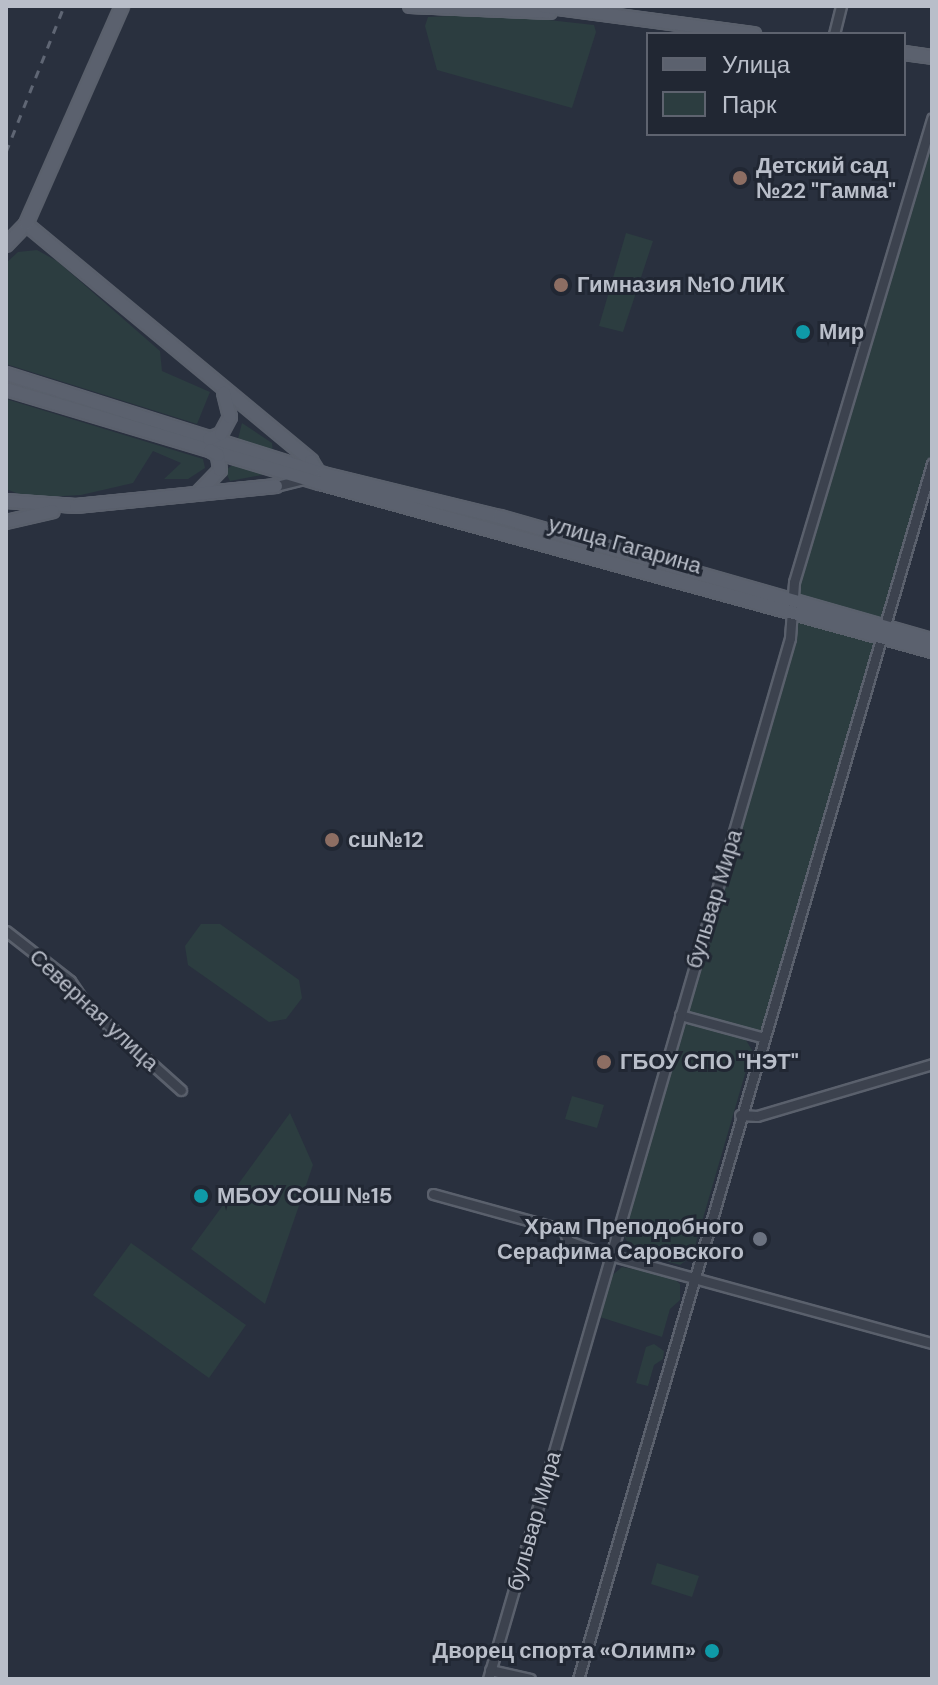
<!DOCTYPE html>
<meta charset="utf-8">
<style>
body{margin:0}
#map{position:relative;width:938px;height:1685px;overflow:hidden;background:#29303e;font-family:"DM Sans",sans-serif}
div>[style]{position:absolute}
.green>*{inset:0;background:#2c3d40}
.roads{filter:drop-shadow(2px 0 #5a606c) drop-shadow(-2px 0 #5a606c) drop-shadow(0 2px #5a606c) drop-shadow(0 -2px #5a606c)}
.minor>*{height:9px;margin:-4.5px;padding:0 4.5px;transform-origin:4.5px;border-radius:4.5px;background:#3c424e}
.major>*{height:12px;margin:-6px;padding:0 6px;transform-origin:6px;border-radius:6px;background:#5b616e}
.rail>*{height:3px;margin-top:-1.5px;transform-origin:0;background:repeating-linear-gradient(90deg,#5f6674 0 8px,transparent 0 16px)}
.dots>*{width:22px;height:22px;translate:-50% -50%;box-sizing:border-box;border:4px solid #212733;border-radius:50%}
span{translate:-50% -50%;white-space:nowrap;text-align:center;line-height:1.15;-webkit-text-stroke:6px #212733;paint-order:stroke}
.poi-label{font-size:22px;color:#b9bec9;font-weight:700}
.left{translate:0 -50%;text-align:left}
.right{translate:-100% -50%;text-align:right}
.street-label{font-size:22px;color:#b9bec9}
.frame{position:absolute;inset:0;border:8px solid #b9bec9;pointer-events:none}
.legend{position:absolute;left:646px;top:32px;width:260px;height:104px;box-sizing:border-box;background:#212733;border:2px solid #5e636f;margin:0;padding:10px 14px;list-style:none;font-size:24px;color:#b9bec9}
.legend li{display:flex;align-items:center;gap:16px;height:40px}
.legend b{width:40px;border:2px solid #5e636f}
</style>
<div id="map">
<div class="green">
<i style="clip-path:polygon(494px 14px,594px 25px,596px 32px,572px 108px,437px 70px,425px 26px,428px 17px)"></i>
<i style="clip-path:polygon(932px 118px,932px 464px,761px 1037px,680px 1015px,790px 638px,790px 605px)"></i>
<i style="clip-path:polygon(626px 233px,653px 241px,623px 332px,599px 326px)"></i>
<i style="clip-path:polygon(37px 250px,57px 261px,160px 351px,162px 371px,210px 392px,197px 424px,6px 364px,6px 263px,18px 252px)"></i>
<i style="clip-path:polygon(6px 399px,203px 459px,205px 468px,188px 479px,164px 479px,181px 463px,153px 451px,133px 483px,81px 495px,29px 498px,6px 489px)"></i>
<i style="clip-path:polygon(242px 423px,272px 443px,273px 453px,237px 443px)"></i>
<i style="clip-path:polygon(236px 462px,266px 472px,267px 474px,230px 481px,225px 471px)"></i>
<i style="clip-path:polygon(201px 924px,220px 924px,299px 980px,302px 998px,286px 1019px,269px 1022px,188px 965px,185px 946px)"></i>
<i style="clip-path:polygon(692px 1022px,744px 1037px,752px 1050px,692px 1256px,680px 1265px,633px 1252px,624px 1236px,682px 1027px)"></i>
<i style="clip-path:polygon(572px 1096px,604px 1105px,597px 1128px,565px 1119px)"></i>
<i style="clip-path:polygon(290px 1113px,313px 1165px,265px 1304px,191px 1249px)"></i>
<i style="clip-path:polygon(131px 1243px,246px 1325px,209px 1378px,93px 1295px)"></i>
<i style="clip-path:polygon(622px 1267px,671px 1276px,680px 1284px,680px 1300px,670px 1309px,662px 1337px,600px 1317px,609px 1278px)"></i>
<i style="clip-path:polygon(654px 1344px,664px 1351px,663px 1359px,654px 1365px,648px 1386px,636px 1383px,646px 1347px)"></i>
<i style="clip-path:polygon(657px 1563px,699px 1576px,692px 1597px,651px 1584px)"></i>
</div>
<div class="roads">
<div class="minor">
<i style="left:834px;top:34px;width:29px;rotate:-76deg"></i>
<i style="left:276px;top:486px;width:29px;rotate:-14deg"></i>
<i style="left:6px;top:931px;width:81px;rotate:38deg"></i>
<i style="left:70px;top:981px;width:30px;rotate:56deg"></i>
<i style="left:87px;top:1006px;width:126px;rotate:41.8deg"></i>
<i style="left:680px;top:1015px;width:84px;rotate:15.2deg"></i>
<i style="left:740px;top:1115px;width:17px;rotate:3deg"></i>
<i style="left:757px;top:1116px;width:183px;rotate:-16.5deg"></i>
<i style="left:433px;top:1194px;width:136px;rotate:15.4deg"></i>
<i style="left:564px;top:1230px;width:12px;rotate:70deg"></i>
<i style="left:568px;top:1241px;width:33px;rotate:20deg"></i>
<i style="left:599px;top:1252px;width:345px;rotate:15.3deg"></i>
<i style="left:490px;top:1670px;width:41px;rotate:12.7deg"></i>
<i style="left:488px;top:1679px;width:1084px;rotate:-73.82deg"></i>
<i style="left:790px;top:638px;width:56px;rotate:-85.9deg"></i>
<i style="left:794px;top:582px;width:484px;rotate:-73.4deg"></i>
<i style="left:578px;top:1679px;width:1266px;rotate:-73.76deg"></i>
</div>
<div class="major">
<i style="left:410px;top:6px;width:140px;rotate:2.5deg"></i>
<i style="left:543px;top:6px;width:213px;rotate:7.6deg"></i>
<i style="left:904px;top:53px;width:28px;rotate:8deg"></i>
<i style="left:26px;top:224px;width:371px;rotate:39.7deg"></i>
<i style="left:311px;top:461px;width:13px;rotate:58deg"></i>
<i style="left:6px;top:245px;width:29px;rotate:-46deg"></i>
<i style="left:26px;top:224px;width:238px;rotate:-66.2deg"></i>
<i style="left:6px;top:374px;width:332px;rotate:17.5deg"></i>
<i style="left:323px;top:474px;width:182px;rotate:13.7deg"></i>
<i style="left:500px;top:517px;width:449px;rotate:15.9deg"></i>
<i style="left:6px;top:389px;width:328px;rotate:16.7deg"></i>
<i style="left:320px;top:483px;width:635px;rotate:15.35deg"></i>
<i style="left:209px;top:439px;width:13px;rotate:-23deg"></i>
<i style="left:221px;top:434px;width:19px;rotate:-62deg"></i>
<i style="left:230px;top:417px;width:25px;rotate:-104deg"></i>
<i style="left:199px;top:492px;width:30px;rotate:-46deg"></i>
<i style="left:220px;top:470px;width:15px;rotate:-98deg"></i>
<i style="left:218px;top:455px;width:9px;rotate:-148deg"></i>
<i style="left:6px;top:501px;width:70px;rotate:4.1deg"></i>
<i style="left:76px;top:506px;width:201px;rotate:-5.7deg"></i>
<i style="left:6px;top:522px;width:48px;rotate:-13.2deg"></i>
</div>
</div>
<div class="rail">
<i style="left:6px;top:152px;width:157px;rotate:-68.3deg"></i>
</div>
<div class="dots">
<i style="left:740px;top:178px;background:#8d6e63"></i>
<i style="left:561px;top:285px;background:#8d6e63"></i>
<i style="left:803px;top:332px;background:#0f9aa8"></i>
<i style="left:332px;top:840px;background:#8d6e63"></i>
<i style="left:604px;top:1062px;background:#8d6e63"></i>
<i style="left:201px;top:1196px;background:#0f9aa8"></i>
<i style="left:760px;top:1239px;background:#6b7280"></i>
<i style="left:712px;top:1651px;background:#0f9aa8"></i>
</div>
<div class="poi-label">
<span class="left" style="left:756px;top:178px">Детский сад<br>№22 "Гамма"</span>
<span class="left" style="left:577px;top:285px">Гимназия №10 ЛИК</span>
<span class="left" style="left:819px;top:332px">Мир</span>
<span class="left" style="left:348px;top:840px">сш№12</span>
<span class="left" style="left:620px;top:1062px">ГБОУ СПО "НЭТ"</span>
<span class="left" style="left:217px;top:1196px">МБОУ СОШ №15</span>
<span class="right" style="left:744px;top:1239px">Храм Преподобного<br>Серафима Саровского</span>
<span class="right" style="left:696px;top:1651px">Дворец спорта «Олимп»</span>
</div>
<div class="street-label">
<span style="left:625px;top:545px;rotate:16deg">улица Гагарина</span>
<span style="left:714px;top:899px;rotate:-73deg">бульвар Мира</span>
<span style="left:94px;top:1010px;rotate:43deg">Северная улица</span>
<span style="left:534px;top:1521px;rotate:-74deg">бульвар Мира</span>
</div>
<div class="frame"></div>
<ul class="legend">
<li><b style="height:10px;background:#5b616e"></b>Улица</li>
<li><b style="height:22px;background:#2c3d40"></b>Парк</li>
</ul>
</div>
